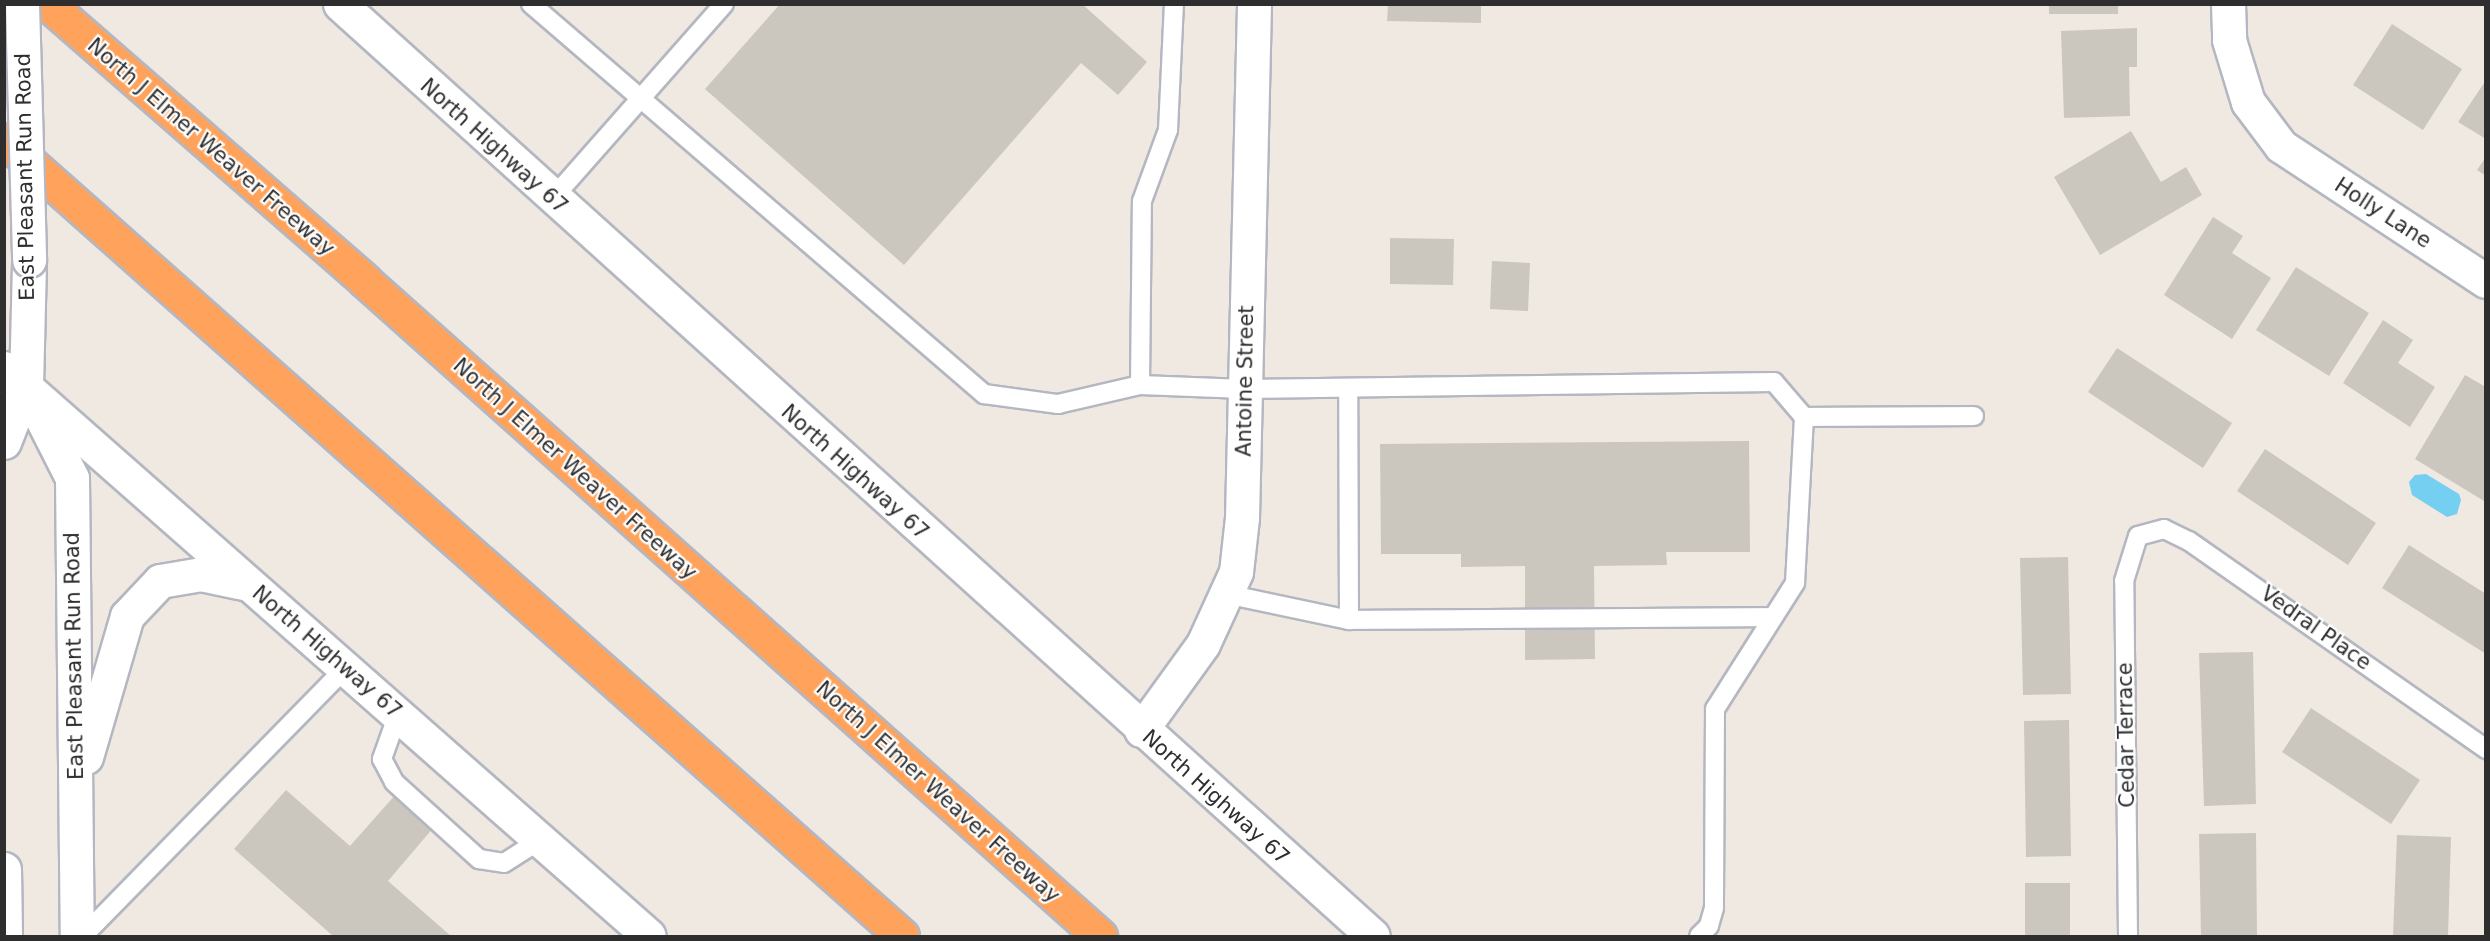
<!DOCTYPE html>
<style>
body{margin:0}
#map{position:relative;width:2490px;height:941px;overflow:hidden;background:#efe9e1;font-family:"DejaVu Sans",sans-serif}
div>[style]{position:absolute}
.water>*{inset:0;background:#75cff0}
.building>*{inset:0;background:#cbc7bf}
.roads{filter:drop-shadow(2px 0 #b4b7c1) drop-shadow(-2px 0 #b4b7c1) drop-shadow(0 2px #b4b7c1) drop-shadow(0 -2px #b4b7c1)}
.lane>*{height:18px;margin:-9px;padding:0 9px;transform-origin:9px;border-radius:9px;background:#fff}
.street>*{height:33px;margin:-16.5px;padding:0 16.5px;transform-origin:16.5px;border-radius:16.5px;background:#fff}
.secondary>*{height:33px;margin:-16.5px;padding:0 16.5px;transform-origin:16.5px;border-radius:16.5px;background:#fff}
.highway>*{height:33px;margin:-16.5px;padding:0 16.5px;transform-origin:16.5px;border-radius:16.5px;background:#ffa35c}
.bridges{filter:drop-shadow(2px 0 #b4b7c1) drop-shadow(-2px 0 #b4b7c1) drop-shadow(0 2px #b4b7c1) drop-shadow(0 -2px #b4b7c1)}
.secondary-bridge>*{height:33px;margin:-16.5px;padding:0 16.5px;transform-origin:16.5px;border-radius:16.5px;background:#fff}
span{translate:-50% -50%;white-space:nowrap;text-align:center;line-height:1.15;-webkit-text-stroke:4.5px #fff;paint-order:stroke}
.street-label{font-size:21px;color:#2e2e2e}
.frame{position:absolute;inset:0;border:6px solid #2e2e2e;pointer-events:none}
</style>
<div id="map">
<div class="water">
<i style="clip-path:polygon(2426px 474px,2459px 494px,2461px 500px,2457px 514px,2447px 517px,2412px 495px,2409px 482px,2415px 475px)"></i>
</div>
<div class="building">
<i style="clip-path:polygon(780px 4px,1082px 4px,1147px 62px,1118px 95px,1081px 63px,904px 265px,705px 89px)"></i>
<i style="clip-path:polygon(1388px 4px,1481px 4px,1481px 23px,1387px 21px)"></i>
<i style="clip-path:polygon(2049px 4px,2118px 4px,2118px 14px,2049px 14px)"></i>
<i style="clip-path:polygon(2392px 24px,2462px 69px,2423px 130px,2353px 85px)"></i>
<i style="clip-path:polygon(2137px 28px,2137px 67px,2129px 67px,2130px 116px,2064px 118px,2061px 31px)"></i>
<i style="clip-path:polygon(2486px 80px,2486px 139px,2458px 122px)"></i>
<i style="clip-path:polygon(2131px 131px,2161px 182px,2186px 167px,2202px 195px,2100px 255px,2054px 177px)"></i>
<i style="clip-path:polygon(2486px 157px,2486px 176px,2477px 170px)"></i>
<i style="clip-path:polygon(2213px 217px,2243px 236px,2232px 253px,2271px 278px,2232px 339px,2164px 295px)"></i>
<i style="clip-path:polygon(1390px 238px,1454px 239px,1453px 285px,1390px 284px)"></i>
<i style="clip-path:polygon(1492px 261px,1530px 263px,1528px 311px,1490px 309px)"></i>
<i style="clip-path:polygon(2296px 267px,2369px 313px,2329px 376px,2256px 330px)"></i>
<i style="clip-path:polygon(2383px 320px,2413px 340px,2398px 363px,2435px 387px,2410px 427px,2343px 383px)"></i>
<i style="clip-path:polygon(2117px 348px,2232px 423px,2203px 468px,2088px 392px)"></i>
<i style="clip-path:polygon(2465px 375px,2486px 387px,2484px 501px,2415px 459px)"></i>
<i style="clip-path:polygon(1749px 441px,1750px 552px,1666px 552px,1667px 565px,1594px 566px,1595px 659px,1525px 660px,1525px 566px,1461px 567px,1461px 554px,1381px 554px,1380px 444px)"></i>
<i style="clip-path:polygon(2265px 449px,2376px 523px,2348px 565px,2237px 491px)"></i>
<i style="clip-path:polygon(2409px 545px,2486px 594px,2486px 654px,2382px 588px)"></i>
<i style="clip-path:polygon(2068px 557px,2071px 694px,2023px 695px,2020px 558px)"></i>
<i style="clip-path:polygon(2253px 652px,2256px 804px,2204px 806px,2199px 653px)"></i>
<i style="clip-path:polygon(2311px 708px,2420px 780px,2391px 824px,2282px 752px)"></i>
<i style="clip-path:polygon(2069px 720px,2071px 856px,2026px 857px,2024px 721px)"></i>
<i style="clip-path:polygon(286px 790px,350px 846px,396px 794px,434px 827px,388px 881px,451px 936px,333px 936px,234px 849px)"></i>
<i style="clip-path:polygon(2256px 833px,2257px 936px,2201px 936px,2199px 834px)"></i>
<i style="clip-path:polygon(2397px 835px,2451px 837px,2448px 936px,2393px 936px)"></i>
<i style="clip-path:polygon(2025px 883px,2070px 883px,2070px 936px,2025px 936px)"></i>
</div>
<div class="roads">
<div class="lane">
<i style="left:531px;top:4px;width:598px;rotate:40.73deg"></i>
<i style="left:984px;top:394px;width:75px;rotate:7.7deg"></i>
<i style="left:1058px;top:404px;width:84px;rotate:-13deg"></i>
<i style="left:1140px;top:385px;width:105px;rotate:2.2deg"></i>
<i style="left:1245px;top:389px;width:529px;rotate:-0.76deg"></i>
<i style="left:1774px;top:382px;width:46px;rotate:49.4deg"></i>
<i style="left:1804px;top:417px;width:166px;rotate:93.1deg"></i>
<i style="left:1795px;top:583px;width:149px;rotate:122.4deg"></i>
<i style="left:1715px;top:709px;width:199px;rotate:90.3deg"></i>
<i style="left:1714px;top:908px;width:19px;rotate:106deg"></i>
<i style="left:1709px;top:926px;width:14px;rotate:135deg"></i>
<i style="left:552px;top:199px;width:260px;rotate:-48.6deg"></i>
<i style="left:1140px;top:385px;width:184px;rotate:-89.4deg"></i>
<i style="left:1142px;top:201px;width:76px;rotate:-69.9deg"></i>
<i style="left:1168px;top:130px;width:126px;rotate:-87.3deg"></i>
<i style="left:1804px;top:417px;width:170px;rotate:-0.3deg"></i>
<i style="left:1226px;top:594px;width:126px;rotate:11.9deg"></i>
<i style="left:1349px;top:620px;width:232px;rotate:-90.2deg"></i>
<i style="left:1349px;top:620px;width:424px;rotate:-0.4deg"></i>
<i style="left:398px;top:714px;width:48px;rotate:109.6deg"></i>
<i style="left:382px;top:759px;width:26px;rotate:62deg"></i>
<i style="left:394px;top:782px;width:115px;rotate:42.2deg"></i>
<i style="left:479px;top:859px;width:25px;rotate:9deg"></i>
<i style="left:504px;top:863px;width:43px;rotate:-32.6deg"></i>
<i style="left:83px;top:936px;width:375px;rotate:-45.6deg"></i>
<i style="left:2128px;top:936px;width:355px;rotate:-90.6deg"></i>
<i style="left:2124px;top:581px;width:47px;rotate:-72.7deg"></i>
<i style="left:2138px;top:536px;width:27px;rotate:-15deg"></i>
<i style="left:2164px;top:529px;width:28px;rotate:26deg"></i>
<i style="left:2189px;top:541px;width:363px;rotate:35deg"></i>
</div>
<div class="street">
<i style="left:2228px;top:4px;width:36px;rotate:88deg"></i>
<i style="left:2229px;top:40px;width:65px;rotate:73deg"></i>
<i style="left:2248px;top:102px;width:55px;rotate:53.1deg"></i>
<i style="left:2281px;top:146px;width:245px;rotate:33.4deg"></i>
<i style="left:1141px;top:730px;width:106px;rotate:-54.2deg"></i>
<i style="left:1203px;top:644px;width:79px;rotate:-65.4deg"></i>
<i style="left:1236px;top:572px;width:54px;rotate:-83.7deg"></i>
<i style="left:1242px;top:518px;width:514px;rotate:-88.66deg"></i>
</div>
<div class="secondary">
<i style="left:340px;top:4px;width:1391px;rotate:42.06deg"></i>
<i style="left:4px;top:368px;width:859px;rotate:41.37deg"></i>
<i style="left:33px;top:401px;width:86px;rotate:63.1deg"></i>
<i style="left:72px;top:478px;width:458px;rotate:89.4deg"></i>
<i style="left:4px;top:442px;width:60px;rotate:-68.6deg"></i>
<i style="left:26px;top:386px;width:126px;rotate:-88.6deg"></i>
<i style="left:86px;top:757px;width:147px;rotate:-73.8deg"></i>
<i style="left:127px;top:616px;width:48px;rotate:-46.7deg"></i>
<i style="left:160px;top:581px;width:42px;rotate:-9.7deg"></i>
<i style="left:201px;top:574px;width:48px;rotate:12deg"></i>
<i style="left:4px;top:869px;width:67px;rotate:89.1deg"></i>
</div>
<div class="highway">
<i style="left:48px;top:4px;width:421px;rotate:41.1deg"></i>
<i style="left:365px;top:281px;width:985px;rotate:41.71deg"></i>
<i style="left:4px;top:140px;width:1200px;rotate:41.55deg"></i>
</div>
</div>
<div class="bridges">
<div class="secondary-bridge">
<i style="left:22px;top:4px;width:256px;rotate:88.4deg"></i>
</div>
</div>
<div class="street-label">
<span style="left:494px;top:146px;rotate:42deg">North Highway 67</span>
<span style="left:211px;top:147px;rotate:41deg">North J Elmer Weaver Freeway</span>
<span style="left:25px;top:177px;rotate:-91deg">East Pleasant Run Road</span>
<span style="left:2383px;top:213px;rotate:33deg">Holly Lane</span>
<span style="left:1245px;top:381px;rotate:-89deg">Antoine Street</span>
<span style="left:575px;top:469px;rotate:42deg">North J Elmer Weaver Freeway</span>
<span style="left:855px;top:472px;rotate:42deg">North Highway 67</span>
<span style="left:2316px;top:628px;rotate:35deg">Vedral Place</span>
<span style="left:327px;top:652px;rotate:41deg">North Highway 67</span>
<span style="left:74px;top:656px;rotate:-91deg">East Pleasant Run Road</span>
<span style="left:2126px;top:735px;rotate:-91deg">Cedar Terrace</span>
<span style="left:938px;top:792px;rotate:42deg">North J Elmer Weaver Freeway</span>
<span style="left:1216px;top:797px;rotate:42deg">North Highway 67</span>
</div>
<div class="frame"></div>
</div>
